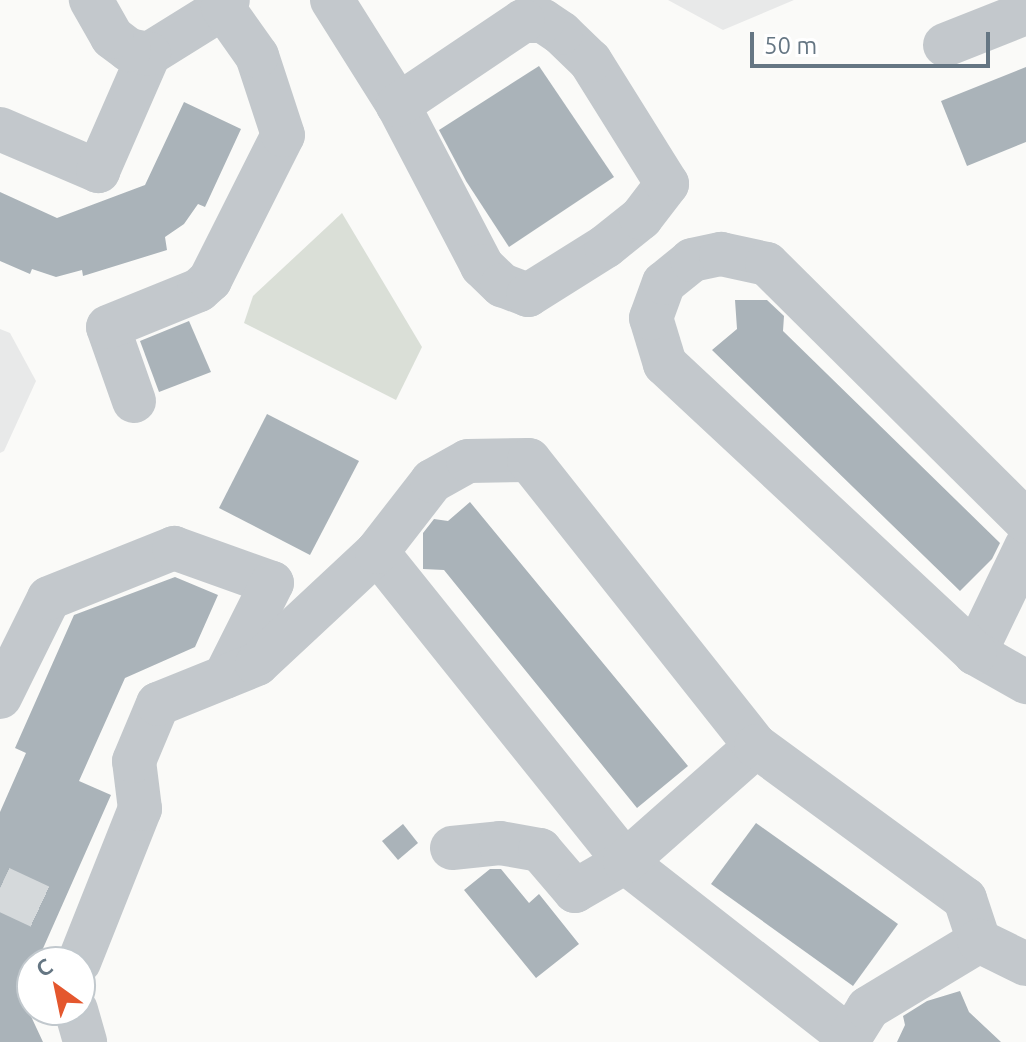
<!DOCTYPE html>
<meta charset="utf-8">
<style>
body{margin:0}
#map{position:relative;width:1026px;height:1042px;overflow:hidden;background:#fafaf8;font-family:Ubuntu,sans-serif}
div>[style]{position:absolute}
.built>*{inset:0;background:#e8e9e9}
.green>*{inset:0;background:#dadfd7}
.building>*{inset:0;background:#aab3b9}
.minor-tunnel>*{height:44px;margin-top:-22px;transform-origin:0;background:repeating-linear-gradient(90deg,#d5d9db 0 44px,transparent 0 66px)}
.minor>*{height:44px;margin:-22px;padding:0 22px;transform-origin:22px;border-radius:22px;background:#c3c8cc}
span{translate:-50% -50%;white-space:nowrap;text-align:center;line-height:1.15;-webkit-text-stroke:8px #fff;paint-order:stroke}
.north{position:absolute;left:16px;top:946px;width:80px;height:80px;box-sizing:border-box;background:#fff;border:2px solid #c1c8cd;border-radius:50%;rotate:327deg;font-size:22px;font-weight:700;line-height:32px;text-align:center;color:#657683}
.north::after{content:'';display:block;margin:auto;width:28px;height:36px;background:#e4572e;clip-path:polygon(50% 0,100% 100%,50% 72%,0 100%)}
.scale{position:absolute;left:750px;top:32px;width:240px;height:36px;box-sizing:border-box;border:4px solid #657683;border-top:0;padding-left:10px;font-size:24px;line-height:28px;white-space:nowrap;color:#657683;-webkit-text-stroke:6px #fff;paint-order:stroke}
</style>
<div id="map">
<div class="built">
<i style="clip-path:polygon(668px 0,794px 0,723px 30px)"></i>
<i style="clip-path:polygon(0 329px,10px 333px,36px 381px,4px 451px,0 453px)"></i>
</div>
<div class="green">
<i style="clip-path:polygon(342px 213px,422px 347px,396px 400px,244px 323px,253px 296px)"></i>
</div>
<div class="building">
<i style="clip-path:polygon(539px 66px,614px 177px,509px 247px,466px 181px,439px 130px)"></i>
<i style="clip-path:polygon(1026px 67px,1026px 142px,967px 166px,941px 101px)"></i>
<i style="clip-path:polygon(184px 102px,241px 129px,205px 207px,198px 204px,184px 224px,165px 237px,167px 250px,83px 276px,82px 270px,56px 277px,32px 269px,30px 274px,0 261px,0 192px,57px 218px,145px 185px)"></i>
<i style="clip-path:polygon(735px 300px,767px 300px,784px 316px,783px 331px,1000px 543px,992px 559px,960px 591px,712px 350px,737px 329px)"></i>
<i style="clip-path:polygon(189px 321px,211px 372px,159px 392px,140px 341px)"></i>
<i style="clip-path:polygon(267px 414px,359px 461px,310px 555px,219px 508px)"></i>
<i style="clip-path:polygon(470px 502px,688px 766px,637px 808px,444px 570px,423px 569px,423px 533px,434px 519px,448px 521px)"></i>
<i style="clip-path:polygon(175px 577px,218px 595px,195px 647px,125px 678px,79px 781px,111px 795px,37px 962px,32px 962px,32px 973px,22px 997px,43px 1042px,0 1042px,0 812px,26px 753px,15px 748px,74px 615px)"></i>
<i style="clip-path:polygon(756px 823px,898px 924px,853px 986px,711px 884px)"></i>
<i style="clip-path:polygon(403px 824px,418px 843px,398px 860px,382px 841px)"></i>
<i style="clip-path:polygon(490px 869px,501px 869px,529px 903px,539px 894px,579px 944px,536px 978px,464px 890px)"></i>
<i style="clip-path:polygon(960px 991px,969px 1012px,1001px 1042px,897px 1042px,905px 1025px,903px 1016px,927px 1001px)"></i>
</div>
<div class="minor-tunnel">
<i style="left:0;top:888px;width:64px;rotate:25deg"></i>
</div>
<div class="minor">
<i style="left:332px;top:0;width:124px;rotate:57.8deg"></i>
<i style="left:398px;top:105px;width:182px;rotate:62.4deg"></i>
<i style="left:482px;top:266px;width:28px;rotate:44deg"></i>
<i style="left:502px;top:285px;width:28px;rotate:21deg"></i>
<i style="left:528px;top:295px;width:92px;rotate:-32.1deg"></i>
<i style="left:606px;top:246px;width:45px;rotate:-38.7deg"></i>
<i style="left:641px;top:218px;width:43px;rotate:-52.6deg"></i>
<i style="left:667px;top:184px;width:145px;rotate:-122deg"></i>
<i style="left:590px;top:61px;width:40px;rotate:-136deg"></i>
<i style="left:561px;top:33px;width:22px;rotate:-146deg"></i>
<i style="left:543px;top:21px;width:20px;rotate:180deg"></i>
<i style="left:523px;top:21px;width:151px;rotate:146.1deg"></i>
<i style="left:945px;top:45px;width:87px;rotate:-21.6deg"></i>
<i style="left:149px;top:54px;width:87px;rotate:-31.9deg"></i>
<i style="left:223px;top:8px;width:9px;rotate:-58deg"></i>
<i style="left:0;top:129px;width:107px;rotate:23.2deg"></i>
<i style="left:98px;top:171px;width:128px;rotate:-66.4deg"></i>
<i style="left:149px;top:54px;width:20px;rotate:-169deg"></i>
<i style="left:129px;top:50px;width:21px;rotate:-143deg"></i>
<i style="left:112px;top:37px;width:43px;rotate:-119.6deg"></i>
<i style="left:134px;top:401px;width:78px;rotate:-109.4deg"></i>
<i style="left:108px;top:327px;width:98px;rotate:-22.1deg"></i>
<i style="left:199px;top:290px;width:15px;rotate:-42deg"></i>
<i style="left:210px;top:280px;width:162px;rotate:-63.3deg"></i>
<i style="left:283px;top:135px;width:83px;rotate:-108.2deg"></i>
<i style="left:257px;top:56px;width:59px;rotate:-125.3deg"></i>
<i style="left:1026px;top:547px;width:118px;rotate:115.7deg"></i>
<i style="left:975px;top:653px;width:59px;rotate:29.6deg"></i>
<i style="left:377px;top:552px;width:397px;rotate:51.3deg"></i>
<i style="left:625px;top:862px;width:284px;rotate:38deg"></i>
<i style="left:975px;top:653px;width:424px;rotate:-137deg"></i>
<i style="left:665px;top:364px;width:48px;rotate:-106.9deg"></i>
<i style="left:651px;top:318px;width:37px;rotate:-70deg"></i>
<i style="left:664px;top:283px;width:36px;rotate:-39deg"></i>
<i style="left:692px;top:260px;width:30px;rotate:-12deg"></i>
<i style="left:721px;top:254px;width:47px;rotate:12.3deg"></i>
<i style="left:767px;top:264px;width:365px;rotate:44.8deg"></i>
<i style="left:0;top:697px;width:110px;rotate:-63.7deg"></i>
<i style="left:49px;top:598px;width:135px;rotate:-21.8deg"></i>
<i style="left:174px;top:548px;width:104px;rotate:19.7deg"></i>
<i style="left:272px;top:583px;width:105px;rotate:116.6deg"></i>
<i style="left:452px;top:848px;width:48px;rotate:-5.9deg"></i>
<i style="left:500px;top:843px;width:41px;rotate:9.9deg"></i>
<i style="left:540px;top:850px;width:54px;rotate:49.5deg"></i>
<i style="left:575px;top:891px;width:58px;rotate:-30.1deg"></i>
<i style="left:625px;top:862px;width:175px;rotate:-41.5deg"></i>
<i style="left:79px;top:962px;width:165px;rotate:-68.3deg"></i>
<i style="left:140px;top:809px;width:48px;rotate:-97.1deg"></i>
<i style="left:134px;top:761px;width:62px;rotate:-67.2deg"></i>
<i style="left:158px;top:704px;width:107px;rotate:-22deg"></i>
<i style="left:257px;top:664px;width:164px;rotate:-43deg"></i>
<i style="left:377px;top:552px;width:90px;rotate:-52.2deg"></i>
<i style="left:432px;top:481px;width:41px;rotate:-29.1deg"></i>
<i style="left:468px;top:461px;width:61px;rotate:-0.9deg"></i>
<i style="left:529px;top:460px;width:365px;rotate:51.6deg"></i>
<i style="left:756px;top:746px;width:259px;rotate:36.2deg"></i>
<i style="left:965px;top:899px;width:44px;rotate:71.6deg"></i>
<i style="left:76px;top:1010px;width:33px;rotate:74deg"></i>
<i style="left:847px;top:1042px;width:40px;rotate:-58deg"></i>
<i style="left:868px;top:1008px;width:130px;rotate:-31.1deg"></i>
<i style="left:979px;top:941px;width:52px;rotate:26.1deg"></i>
</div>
<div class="north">С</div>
<div class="scale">50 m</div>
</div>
